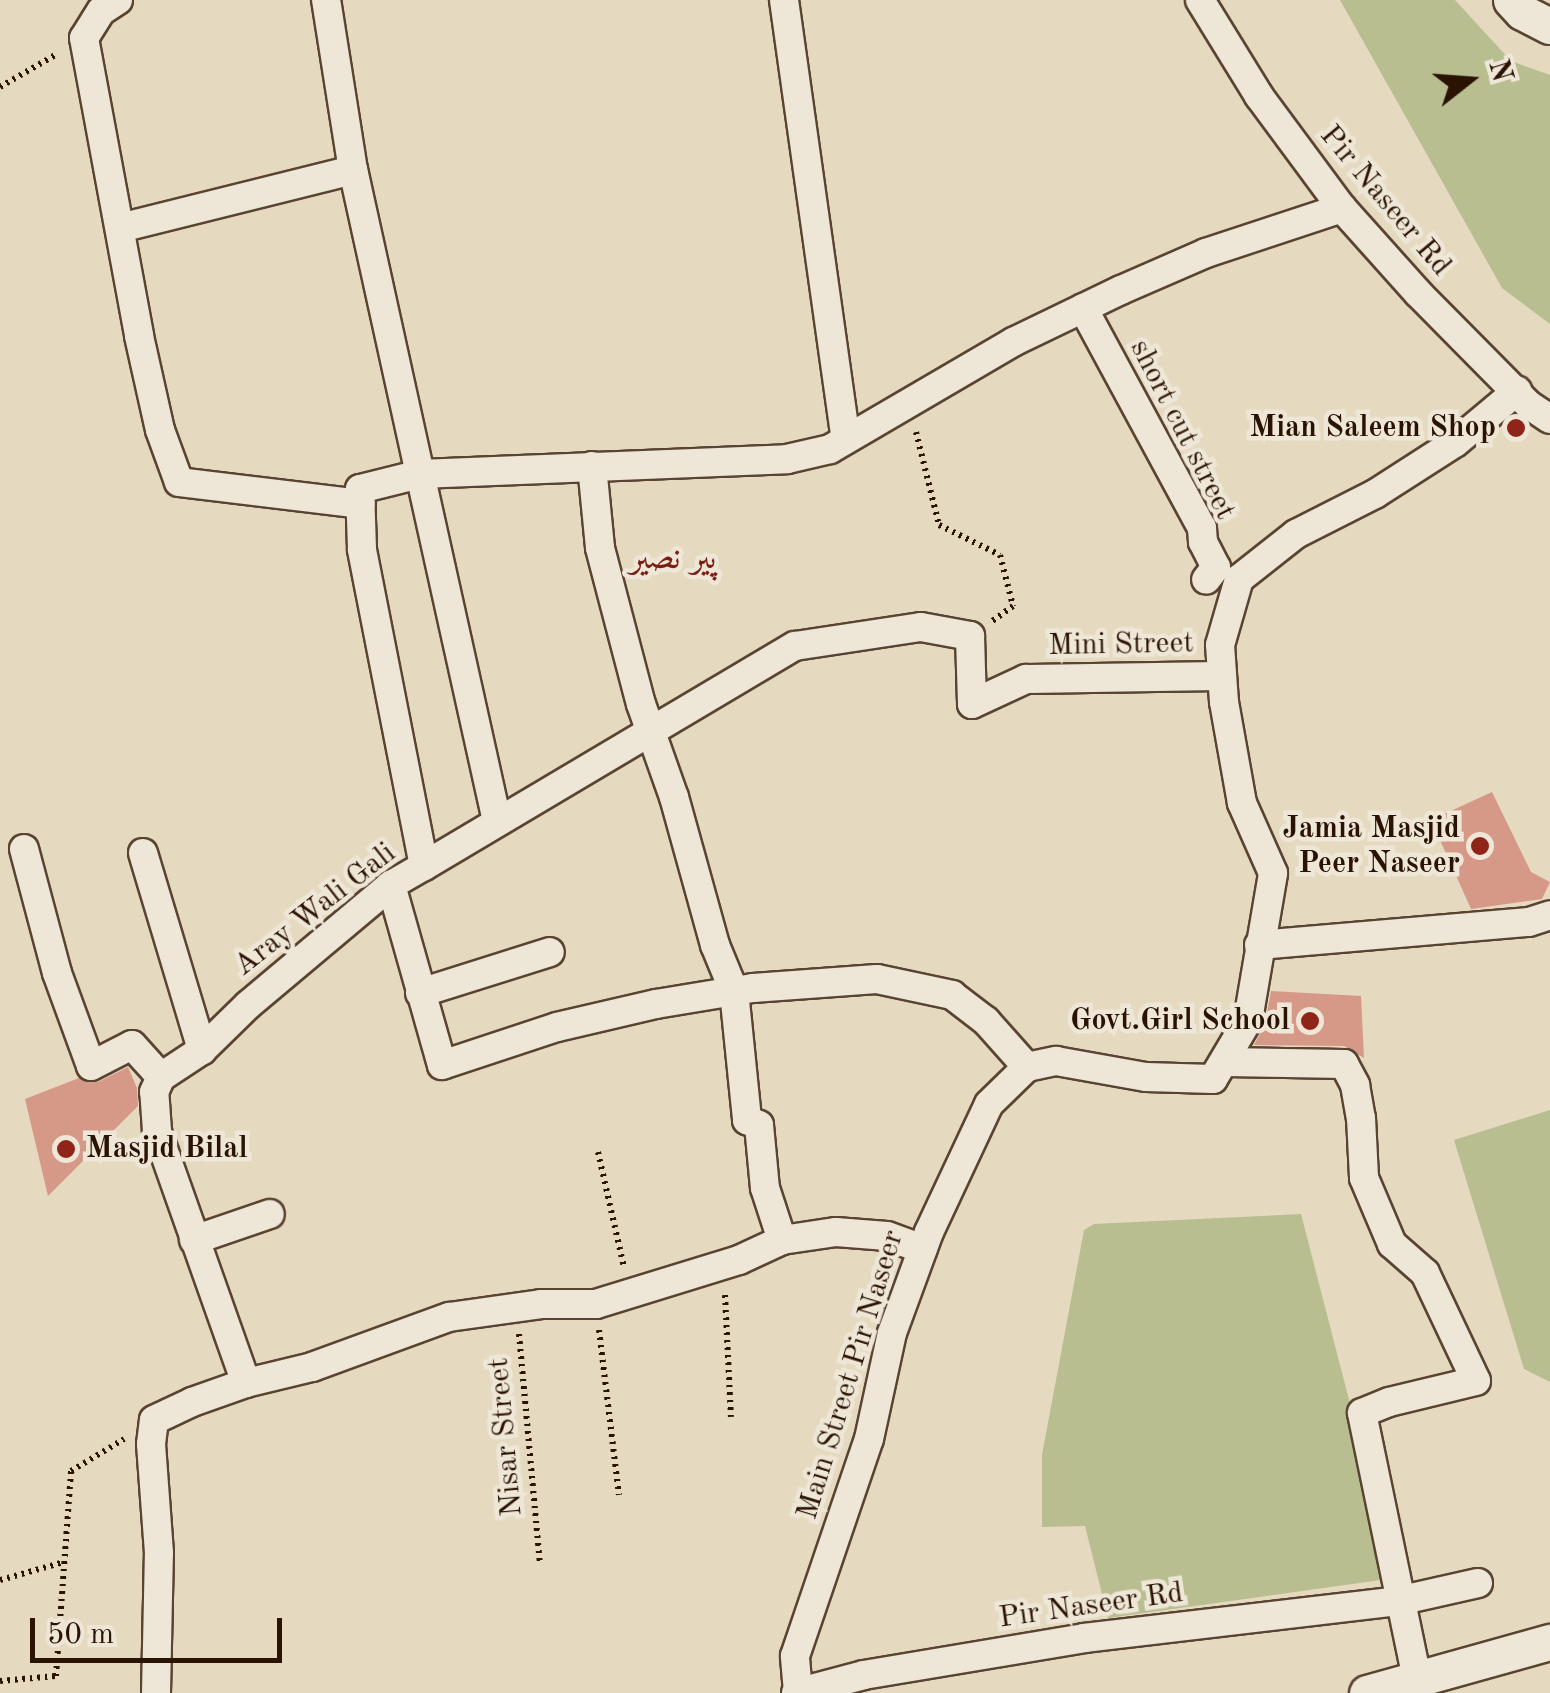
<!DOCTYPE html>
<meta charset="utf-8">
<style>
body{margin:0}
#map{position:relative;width:1550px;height:1693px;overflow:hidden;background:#e5d9c0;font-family:"Old Standard TT",Amiri,serif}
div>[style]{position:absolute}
.green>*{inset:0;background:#b8be90}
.building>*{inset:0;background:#d69988}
.path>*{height:6px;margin-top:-3px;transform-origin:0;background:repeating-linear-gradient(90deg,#2a1303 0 2.5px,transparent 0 7.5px)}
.roads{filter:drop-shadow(2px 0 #594432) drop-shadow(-2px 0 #594432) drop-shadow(0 2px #594432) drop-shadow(0 -2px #594432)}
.minor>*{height:28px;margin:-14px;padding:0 14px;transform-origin:14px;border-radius:14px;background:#eee6d6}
.tertiary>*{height:35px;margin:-17.5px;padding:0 17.5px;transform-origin:17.5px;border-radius:17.5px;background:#eee6d6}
.dots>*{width:28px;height:28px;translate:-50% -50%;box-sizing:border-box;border:5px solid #eee6d6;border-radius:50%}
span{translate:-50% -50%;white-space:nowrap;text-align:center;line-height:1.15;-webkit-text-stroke:9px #eee6d6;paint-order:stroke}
.street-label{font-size:30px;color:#2a1303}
.poi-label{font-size:30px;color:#2a1303;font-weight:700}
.right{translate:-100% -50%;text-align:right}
.left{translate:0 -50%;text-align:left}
.quarter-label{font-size:35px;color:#7a1f14}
.north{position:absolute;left:1420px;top:30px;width:100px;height:100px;-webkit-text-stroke:8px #eee6d6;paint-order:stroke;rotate:73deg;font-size:28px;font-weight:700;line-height:40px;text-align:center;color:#2a1303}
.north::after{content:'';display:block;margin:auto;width:35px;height:45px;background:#2a1303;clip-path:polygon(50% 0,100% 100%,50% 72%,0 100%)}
.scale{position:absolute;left:30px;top:1618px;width:252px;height:45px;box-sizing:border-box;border:5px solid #2a1303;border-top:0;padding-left:12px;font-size:30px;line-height:35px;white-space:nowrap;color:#2a1303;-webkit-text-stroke:8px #eee6d6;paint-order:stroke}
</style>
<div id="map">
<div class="green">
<i style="clip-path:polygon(1340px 0,1455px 0,1511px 61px,1550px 75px,1550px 324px,1502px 288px)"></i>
<i style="clip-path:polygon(1550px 1110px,1550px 1382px,1524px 1369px,1454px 1140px)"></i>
<i style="clip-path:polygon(1301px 1214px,1395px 1578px,1108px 1618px,1085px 1526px,1042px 1527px,1042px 1455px,1084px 1230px,1094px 1224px)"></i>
</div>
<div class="building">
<i style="clip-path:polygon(1492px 792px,1531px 872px,1550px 882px,1542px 899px,1471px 909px,1431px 820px)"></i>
<i style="clip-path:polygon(1271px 991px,1361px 996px,1364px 1058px,1344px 1046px,1254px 1045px,1265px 1024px)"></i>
<i style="clip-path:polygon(128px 1067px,137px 1088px,138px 1106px,48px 1196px,25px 1099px,79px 1078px,98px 1082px)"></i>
</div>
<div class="path">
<i style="left:0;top:87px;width:66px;rotate:-30.1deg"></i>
<i style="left:916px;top:432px;width:96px;rotate:76.1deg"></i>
<i style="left:939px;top:525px;width:68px;rotate:26.2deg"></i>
<i style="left:1000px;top:555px;width:53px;rotate:75.7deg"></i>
<i style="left:1013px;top:606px;width:26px;rotate:144deg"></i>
<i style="left:598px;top:1152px;width:118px;rotate:77.3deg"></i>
<i style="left:725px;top:1295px;width:122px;rotate:87.2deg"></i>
<i style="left:599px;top:1330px;width:166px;rotate:83.1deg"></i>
<i style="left:519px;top:1334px;width:230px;rotate:84.8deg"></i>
<i style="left:0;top:1580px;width:66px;rotate:-15.7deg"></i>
<i style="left:0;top:1681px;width:56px;rotate:-5.1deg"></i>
<i style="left:56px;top:1676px;width:206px;rotate:-85.8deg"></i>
<i style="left:71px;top:1471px;width:62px;rotate:-31.1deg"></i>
</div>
<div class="roads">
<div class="minor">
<i style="left:118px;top:0;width:20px;rotate:147deg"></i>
<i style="left:101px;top:11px;width:32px;rotate:122deg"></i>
<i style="left:84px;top:38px;width:303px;rotate:79.5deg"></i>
<i style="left:139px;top:336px;width:96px;rotate:77.4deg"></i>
<i style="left:160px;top:430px;width:55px;rotate:69.9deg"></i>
<i style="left:179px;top:482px;width:183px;rotate:6.9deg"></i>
<i style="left:784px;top:0;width:443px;rotate:82deg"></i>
<i style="left:1200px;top:0;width:113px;rotate:58.4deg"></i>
<i style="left:1259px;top:96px;width:139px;rotate:53.5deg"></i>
<i style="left:1342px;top:208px;width:114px;rotate:48.2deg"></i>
<i style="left:1418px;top:293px;width:158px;rotate:45.3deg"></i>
<i style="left:1529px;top:405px;width:25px;rotate:34deg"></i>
<i style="left:120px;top:228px;width:240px;rotate:-14deg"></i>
<i style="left:1083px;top:308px;width:250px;rotate:61.6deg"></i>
<i style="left:1202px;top:528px;width:14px;rotate:86deg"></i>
<i style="left:1203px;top:542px;width:28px;rotate:63deg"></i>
<i style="left:1216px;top:567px;width:16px;rotate:128deg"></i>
<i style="left:592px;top:466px;width:82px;rotate:84.4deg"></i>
<i style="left:600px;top:548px;width:161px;rotate:75.3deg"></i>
<i style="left:641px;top:704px;width:99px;rotate:70.5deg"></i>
<i style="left:674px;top:797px;width:154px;rotate:74.5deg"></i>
<i style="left:715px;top:945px;width:50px;rotate:67.6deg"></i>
<i style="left:734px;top:991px;width:130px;rotate:84.2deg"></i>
<i style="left:747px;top:1120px;width:13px;rotate:23deg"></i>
<i style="left:759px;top:1125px;width:63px;rotate:84.6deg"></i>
<i style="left:765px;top:1188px;width:55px;rotate:71.9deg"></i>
<i style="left:497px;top:821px;width:355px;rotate:-102.5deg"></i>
<i style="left:420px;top:474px;width:367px;rotate:-2.3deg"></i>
<i style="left:787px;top:459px;width:44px;rotate:-13.1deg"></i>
<i style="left:830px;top:449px;width:212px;rotate:-30.3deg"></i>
<i style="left:1013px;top:342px;width:120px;rotate:-25.7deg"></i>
<i style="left:1121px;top:290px;width:93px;rotate:-23.5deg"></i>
<i style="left:1206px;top:253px;width:143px;rotate:-18.3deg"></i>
<i style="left:24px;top:849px;width:128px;rotate:75.1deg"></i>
<i style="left:57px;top:973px;width:99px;rotate:69.9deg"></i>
<i style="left:91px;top:1066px;width:46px;rotate:-27.1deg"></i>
<i style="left:132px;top:1045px;width:43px;rotate:47.8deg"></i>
<i style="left:143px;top:853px;width:206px;rotate:73.3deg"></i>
<i style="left:424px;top:866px;width:431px;rotate:-30.7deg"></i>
<i style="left:795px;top:646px;width:127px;rotate:-8.6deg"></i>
<i style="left:921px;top:627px;width:50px;rotate:10.4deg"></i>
<i style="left:970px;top:636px;width:68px;rotate:88.3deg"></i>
<i style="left:972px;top:704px;width:60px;rotate:-24.8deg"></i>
<i style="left:1026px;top:679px;width:196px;rotate:-0.9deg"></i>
<i style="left:391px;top:885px;width:187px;rotate:74.2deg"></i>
<i style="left:442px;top:1065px;width:121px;rotate:-18.3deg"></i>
<i style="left:557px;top:1027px;width:102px;rotate:-13.1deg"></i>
<i style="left:656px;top:1004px;width:98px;rotate:-9.4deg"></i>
<i style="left:753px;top:988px;width:124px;rotate:-4.2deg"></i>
<i style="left:877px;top:979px;width:77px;rotate:12deg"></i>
<i style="left:952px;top:995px;width:43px;rotate:37.4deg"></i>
<i style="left:986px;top:1021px;width:62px;rotate:48.3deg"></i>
<i style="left:1259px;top:945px;width:271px;rotate:-4.9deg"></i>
<i style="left:1529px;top:922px;width:22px;rotate:-18deg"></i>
<i style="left:420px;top:993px;width:136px;rotate:-17.5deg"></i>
<i style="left:1226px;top:1062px;width:118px;rotate:1deg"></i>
<i style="left:1344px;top:1064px;width:24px;rotate:62deg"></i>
<i style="left:1355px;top:1085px;width:34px;rotate:80deg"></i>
<i style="left:1361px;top:1118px;width:60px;rotate:87.1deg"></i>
<i style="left:1364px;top:1178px;width:72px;rotate:67deg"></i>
<i style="left:1392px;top:1244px;width:44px;rotate:41.3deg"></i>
<i style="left:1425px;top:1273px;width:119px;rotate:64.7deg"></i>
<i style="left:1476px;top:1381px;width:89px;rotate:166.4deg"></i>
<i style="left:1389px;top:1402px;width:29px;rotate:158deg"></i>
<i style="left:1362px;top:1413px;width:272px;rotate:78.3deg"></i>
<i style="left:194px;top:1240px;width:80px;rotate:-18.9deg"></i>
<i style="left:246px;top:1383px;width:68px;rotate:-13.6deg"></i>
<i style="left:312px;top:1367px;width:146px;rotate:-20.1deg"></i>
<i style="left:449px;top:1317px;width:93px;rotate:-8deg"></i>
<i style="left:541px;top:1304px;width:55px"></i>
<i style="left:596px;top:1304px;width:150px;rotate:-17.1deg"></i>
<i style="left:739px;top:1260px;width:47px;rotate:-24.9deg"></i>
<i style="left:782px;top:1240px;width:55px;rotate:-8.4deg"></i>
<i style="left:836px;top:1232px;width:51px;rotate:4.5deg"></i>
<i style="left:887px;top:1236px;width:38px;rotate:20deg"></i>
<i style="left:798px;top:1692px;width:36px;rotate:-95deg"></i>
<i style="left:795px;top:1656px;width:229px;rotate:-71.2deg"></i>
<i style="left:869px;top:1439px;width:108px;rotate:-77.8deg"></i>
<i style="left:892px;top:1333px;width:108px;rotate:-69.9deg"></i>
<i style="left:929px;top:1232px;width:141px;rotate:-64.9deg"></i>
<i style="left:989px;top:1104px;width:53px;rotate:-44.2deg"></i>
<i style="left:1027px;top:1067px;width:30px;rotate:-12deg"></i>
<i style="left:1056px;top:1061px;width:91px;rotate:10.1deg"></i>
<i style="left:1146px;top:1077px;width:67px;rotate:1.7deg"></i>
<i style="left:1213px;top:1079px;width:69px;rotate:-59.3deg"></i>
<i style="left:1248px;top:1020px;width:149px;rotate:-80.3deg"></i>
<i style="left:1273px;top:873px;width:77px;rotate:-113.9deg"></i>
<i style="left:1242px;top:803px;width:103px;rotate:-100.1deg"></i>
<i style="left:1224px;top:702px;width:57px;rotate:-94deg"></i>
<i style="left:1220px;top:645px;width:69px;rotate:-73.9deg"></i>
<i style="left:1239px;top:579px;width:73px;rotate:-38.3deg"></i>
<i style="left:1296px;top:534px;width:89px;rotate:-26.9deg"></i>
<i style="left:1375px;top:494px;width:96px;rotate:-32.7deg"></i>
<i style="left:1456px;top:442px;width:80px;rotate:-39.9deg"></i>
<i style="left:156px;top:1693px;width:140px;rotate:-88.8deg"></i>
<i style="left:159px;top:1553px;width:109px;rotate:-94.2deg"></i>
<i style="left:151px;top:1444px;width:24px;rotate:-83deg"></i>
<i style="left:154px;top:1420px;width:42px;rotate:-25.3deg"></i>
<i style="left:192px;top:1402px;width:57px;rotate:-19.4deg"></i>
<i style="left:246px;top:1383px;width:267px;rotate:-109.5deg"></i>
<i style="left:157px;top:1131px;width:39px;rotate:-94deg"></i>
<i style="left:154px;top:1092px;width:17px;rotate:-65deg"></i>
<i style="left:161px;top:1077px;width:49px;rotate:-33.4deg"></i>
<i style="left:202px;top:1050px;width:64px;rotate:-44.4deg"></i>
<i style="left:248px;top:1005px;width:187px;rotate:-40deg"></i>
<i style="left:391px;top:885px;width:38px;rotate:-30deg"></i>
<i style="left:424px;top:866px;width:323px;rotate:-101.1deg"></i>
<i style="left:362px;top:549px;width:60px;rotate:-91.9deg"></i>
<i style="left:360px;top:489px;width:62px;rotate:-14deg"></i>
<i style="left:420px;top:474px;width:311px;rotate:-102.4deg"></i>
<i style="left:353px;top:170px;width:172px;rotate:-99deg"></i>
<i style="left:796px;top:1693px;width:70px;rotate:-14.8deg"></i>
<i style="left:864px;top:1675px;width:223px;rotate:-9.5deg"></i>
<i style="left:1084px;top:1638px;width:316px;rotate:-6.7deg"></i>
<i style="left:1398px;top:1601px;width:82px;rotate:-12.7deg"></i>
</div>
<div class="tertiary">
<i style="left:1511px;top:0;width:16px;rotate:47deg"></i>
<i style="left:1522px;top:12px;width:31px;rotate:27deg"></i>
<i style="left:1367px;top:1693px;width:190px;rotate:-15.6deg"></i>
</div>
</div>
<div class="dots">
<i style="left:1516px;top:428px;background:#8f2418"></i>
<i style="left:1480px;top:846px;background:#8f2418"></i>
<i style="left:1310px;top:1021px;background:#8f2418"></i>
<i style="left:66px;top:1149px;background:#8f2418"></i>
</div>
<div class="street-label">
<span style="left:1385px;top:201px;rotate:50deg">Pir Naseer Rd</span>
<span style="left:1182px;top:430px;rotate:63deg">short cut street</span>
<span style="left:1121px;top:645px;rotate:-1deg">Mini Street</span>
<span style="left:315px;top:910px;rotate:-38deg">Aray Wali Gali</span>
<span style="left:851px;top:1375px;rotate:-73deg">Main Street Pir Naseer</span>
<span style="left:506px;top:1437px;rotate:-95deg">Nisar Street</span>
<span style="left:1091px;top:1606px;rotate:-8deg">Pir Naseer Rd</span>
</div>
<div class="poi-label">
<span class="right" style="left:1496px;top:428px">Mian Saleem Shop</span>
<span class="right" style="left:1460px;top:846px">Jamia Masjid<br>Peer Naseer</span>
<span class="right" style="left:1290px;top:1021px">Govt.Girl School</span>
<span class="left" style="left:86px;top:1149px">Masjid Bilal</span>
</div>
<div class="quarter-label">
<span style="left:673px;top:559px">پیر نصیر</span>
</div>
<div class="north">N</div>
<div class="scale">50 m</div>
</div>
